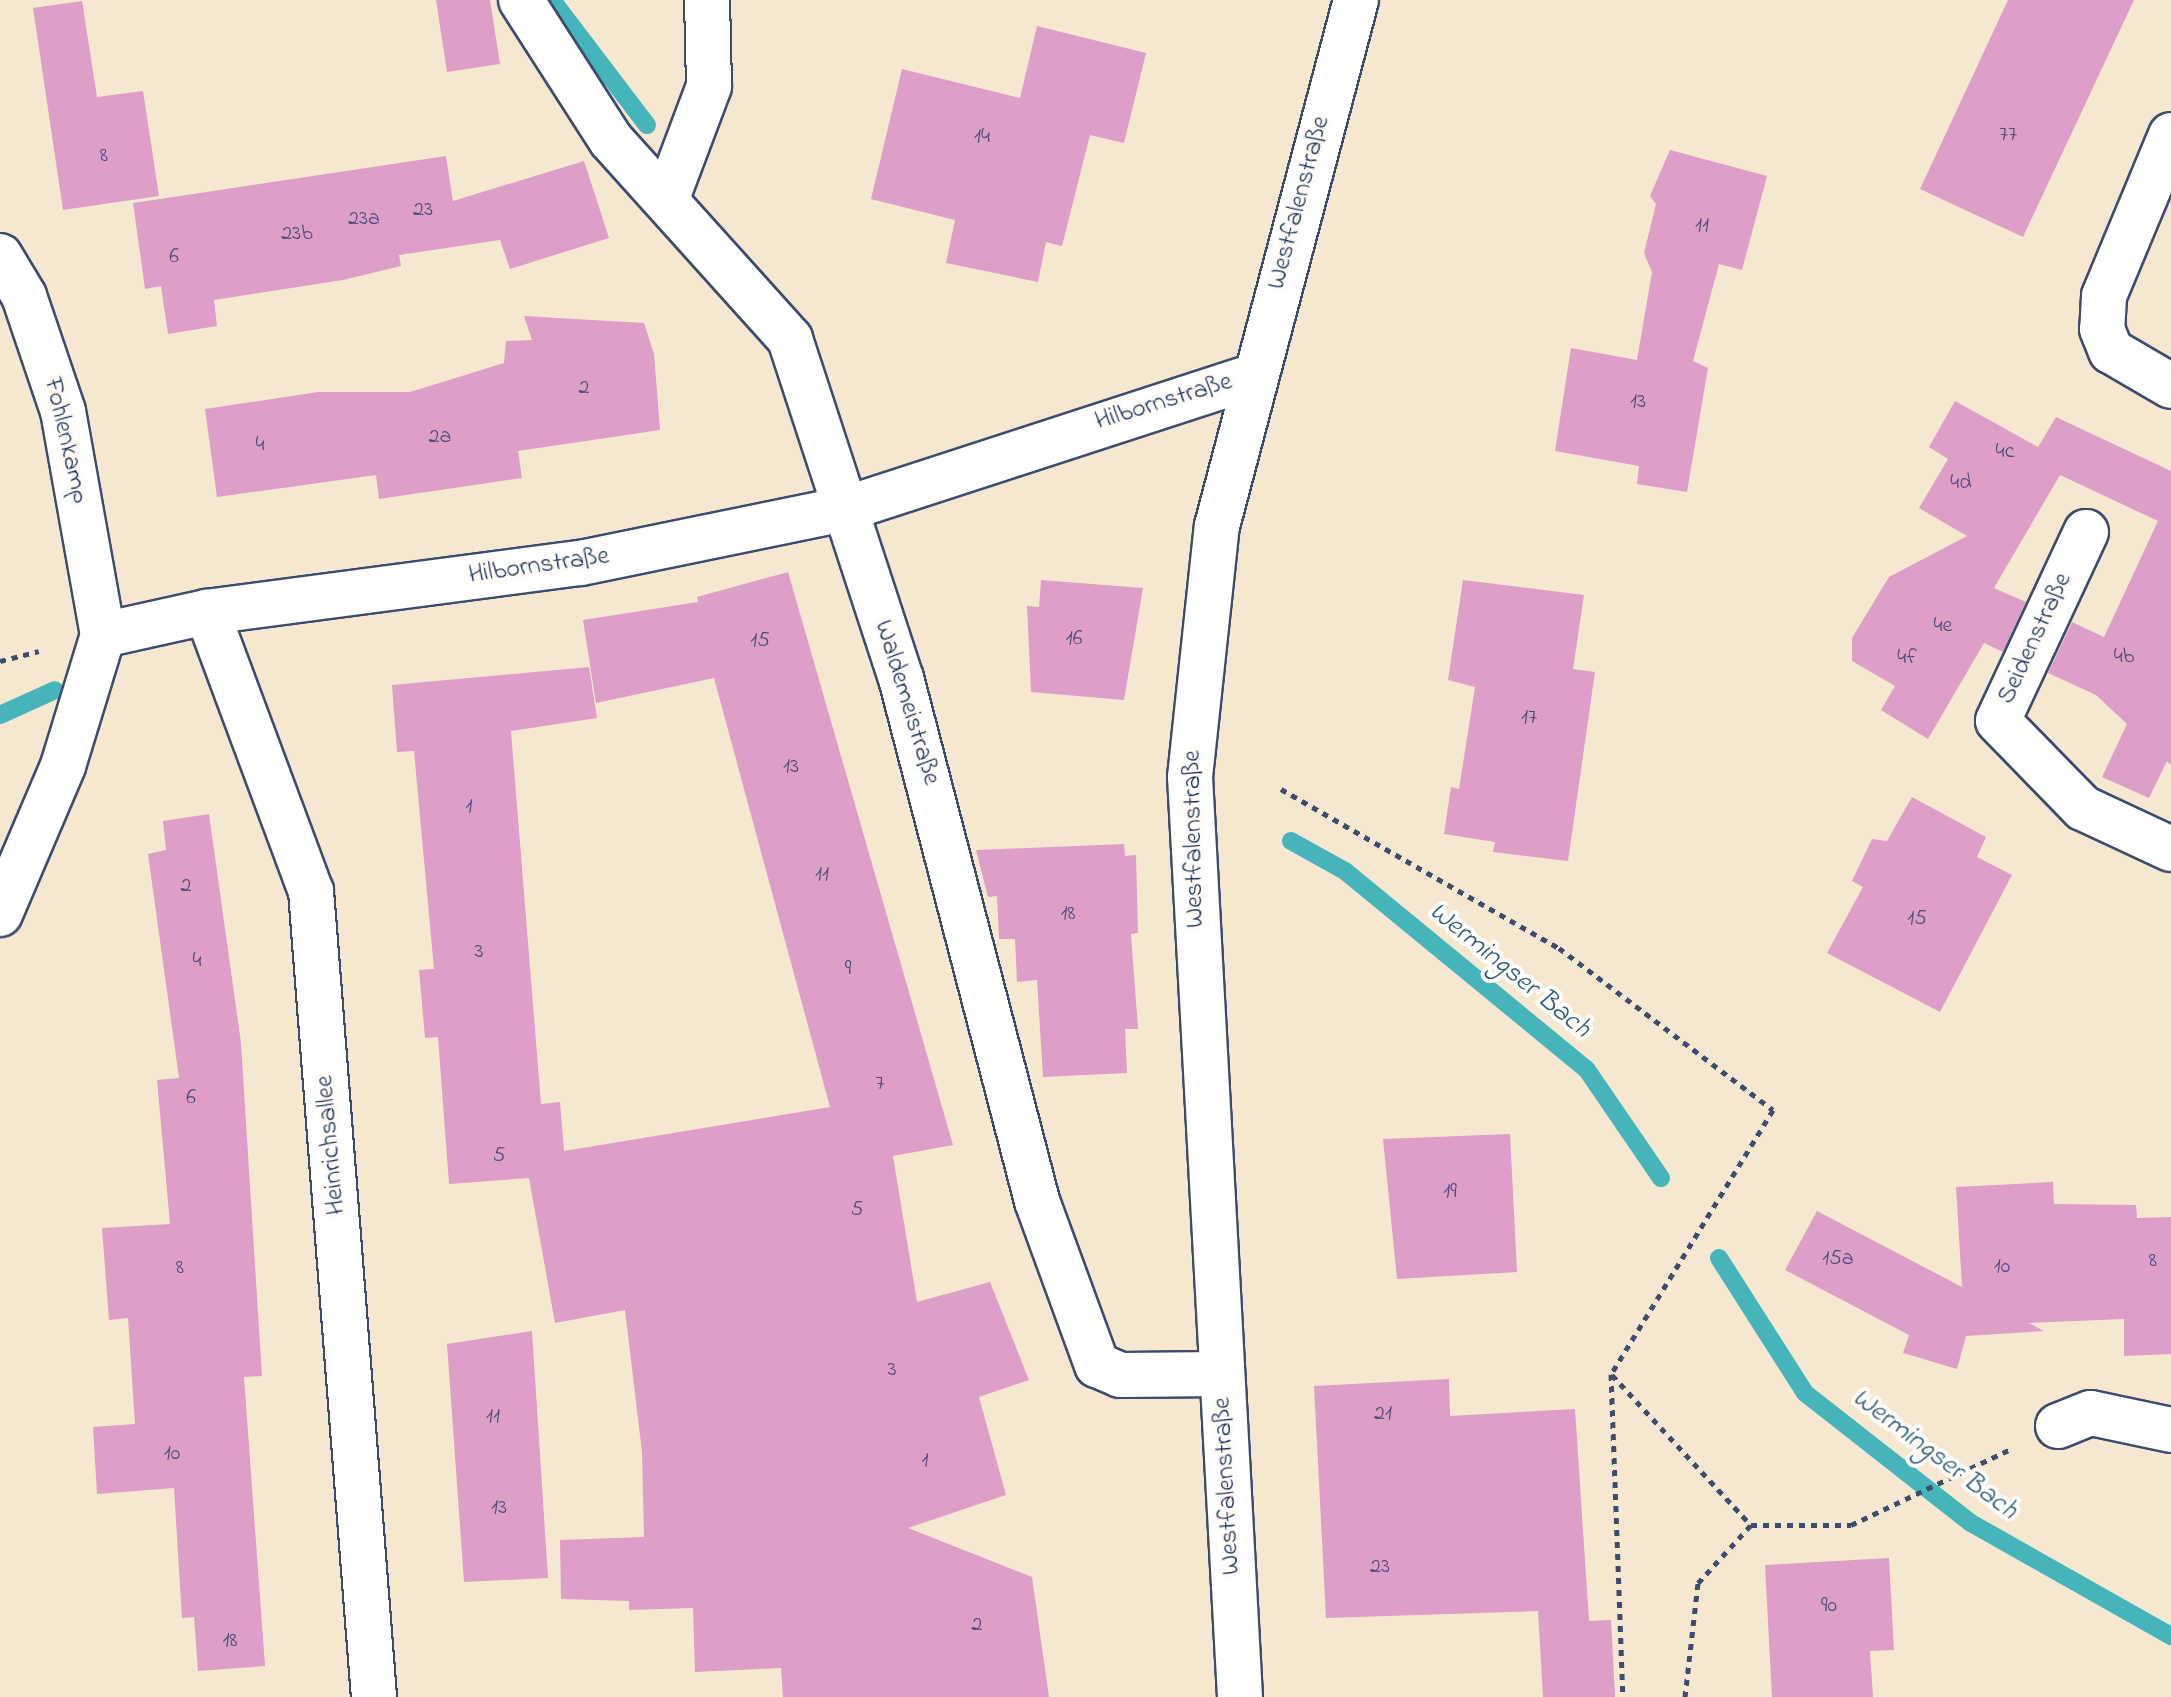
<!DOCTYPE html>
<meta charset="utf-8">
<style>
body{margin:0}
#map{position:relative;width:2171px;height:1697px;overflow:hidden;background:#f6e7d1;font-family:"Indie Flower",sans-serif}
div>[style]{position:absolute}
.stream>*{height:18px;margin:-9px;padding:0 9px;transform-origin:9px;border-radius:9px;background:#45b5bb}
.building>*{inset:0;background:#dd9fc7}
.path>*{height:5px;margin-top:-2.5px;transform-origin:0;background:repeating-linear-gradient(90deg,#3c4b6f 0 6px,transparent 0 12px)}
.roads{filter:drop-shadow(2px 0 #3c4b6f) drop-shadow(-2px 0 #3c4b6f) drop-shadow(0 2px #3c4b6f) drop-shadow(0 -2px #3c4b6f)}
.minor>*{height:44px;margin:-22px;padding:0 22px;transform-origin:22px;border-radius:22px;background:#fff}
.major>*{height:44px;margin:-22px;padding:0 22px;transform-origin:22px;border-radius:22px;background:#fff}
span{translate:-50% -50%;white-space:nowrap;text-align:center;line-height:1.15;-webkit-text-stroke:8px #fdfcf7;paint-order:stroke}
.number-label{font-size:22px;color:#4c4b78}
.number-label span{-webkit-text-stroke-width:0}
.street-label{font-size:26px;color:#1b2f5e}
.water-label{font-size:28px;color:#2a5e7f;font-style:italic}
</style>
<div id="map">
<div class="stream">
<i style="left:552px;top:0;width:157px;rotate:52.8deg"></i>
<i style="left:0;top:715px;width:60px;rotate:-24.4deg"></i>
<i style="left:1291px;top:841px;width:62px;rotate:29.1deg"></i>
<i style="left:1345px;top:871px;width:313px;rotate:39.4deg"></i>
<i style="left:1587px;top:1070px;width:131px;rotate:55.6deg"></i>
<i style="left:1719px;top:1258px;width:160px;rotate:57.5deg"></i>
<i style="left:1805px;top:1393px;width:211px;rotate:38.1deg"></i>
<i style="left:1971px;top:1523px;width:230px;rotate:29.5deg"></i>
</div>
<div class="building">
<i style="clip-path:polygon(436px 0,490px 0,500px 64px,447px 72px)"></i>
<i style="clip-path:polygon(2008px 0,2134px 0,2023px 237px,1920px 189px)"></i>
<i style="clip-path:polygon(82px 1px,97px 97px,143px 91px,159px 196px,63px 210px,33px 8px)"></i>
<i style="clip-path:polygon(1037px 26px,1146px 53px,1124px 143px,1090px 135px,1062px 246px,1046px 242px,1038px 282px,946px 263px,955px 220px,871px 199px,902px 69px,1020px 98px)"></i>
<i style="clip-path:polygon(1670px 150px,1767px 176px,1742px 270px,1719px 264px,1693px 361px,1708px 368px,1687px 492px,1637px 484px,1639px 466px,1555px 451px,1571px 348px,1637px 360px,1652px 272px,1644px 253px,1656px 204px,1650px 196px)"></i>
<i style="clip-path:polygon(446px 156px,453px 201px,584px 161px,609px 238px,510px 269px,500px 240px,399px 255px,401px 266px,343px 280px,214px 300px,217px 326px,168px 334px,161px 286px,145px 289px,133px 203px)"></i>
<i style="clip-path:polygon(524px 316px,644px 323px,654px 354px,660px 430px,518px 451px,522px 478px,379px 499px,376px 475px,217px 497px,205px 409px,318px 392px,410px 392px,504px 363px,506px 341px,532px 340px)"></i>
<i style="clip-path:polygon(1955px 401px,2038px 447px,2056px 417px,2171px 471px,2171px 765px,2167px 761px,2149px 798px,2102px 777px,2127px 724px,2096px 695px,2048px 673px,2072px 622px,2104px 637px,2158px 521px,2060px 475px,1994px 588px,2026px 602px,2003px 652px,1984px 643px,1928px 739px,1881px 710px,1895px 686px,1852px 661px,1852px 638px,1889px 577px,1967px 536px,1919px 508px,1948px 459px,1929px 447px)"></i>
<i style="clip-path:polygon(788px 572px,953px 1145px,893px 1156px,917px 1302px,990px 1282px,1029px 1380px,979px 1397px,1006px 1495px,908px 1528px,1032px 1577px,1049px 1697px,783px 1697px,781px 1668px,695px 1672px,693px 1608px,629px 1610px,629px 1601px,561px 1599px,560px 1540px,644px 1537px,642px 1452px,625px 1310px,555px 1323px,529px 1178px,449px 1184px,438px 1037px,425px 1038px,419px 970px,434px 969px,414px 751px,397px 752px,392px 685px,589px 667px,597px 718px,511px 731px,541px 1104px,560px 1102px,564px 1151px,830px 1107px,714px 678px,596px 703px,583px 620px,698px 602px,697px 597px)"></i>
<i style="clip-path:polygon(1041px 580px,1143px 588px,1124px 700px,1031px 692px,1027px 606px,1039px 607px)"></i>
<i style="clip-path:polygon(1463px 580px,1584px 595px,1573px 669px,1595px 672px,1568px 861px,1493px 852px,1495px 842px,1444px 834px,1451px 787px,1459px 789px,1475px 687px,1448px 680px)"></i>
<i style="clip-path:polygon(1912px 797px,1986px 837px,1977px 857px,2012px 875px,1940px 1012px,1827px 953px,1863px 887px,1852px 881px,1872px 839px,1887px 841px)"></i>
<i style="clip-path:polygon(209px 814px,241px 1043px,262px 1376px,244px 1377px,265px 1666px,198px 1671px,194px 1617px,182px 1618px,174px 1488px,97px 1494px,93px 1427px,135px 1424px,128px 1318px,109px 1320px,102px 1228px,170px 1224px,157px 1080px,179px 1078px,148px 854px,166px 850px,163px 821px)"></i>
<i style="clip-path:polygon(1124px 844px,1125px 856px,1136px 855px,1138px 933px,1131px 934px,1138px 1029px,1125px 1029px,1127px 1073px,1043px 1077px,1037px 980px,1017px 982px,1015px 939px,999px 939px,997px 896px,988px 897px,976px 850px)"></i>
<i style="clip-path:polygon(1510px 1134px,1517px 1272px,1397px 1279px,1383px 1139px)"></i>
<i style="clip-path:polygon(2053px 1182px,2054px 1204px,2136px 1205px,2137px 1218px,2171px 1217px,2171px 1354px,2124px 1356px,2124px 1319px,2029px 1323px,2044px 1331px,1966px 1336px,1957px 1369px,1903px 1353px,1909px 1335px,1785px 1270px,1817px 1211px,1962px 1287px,1956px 1187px)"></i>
<i style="clip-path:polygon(532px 1331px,548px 1578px,464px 1582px,447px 1344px)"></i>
<i style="clip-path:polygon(1449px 1379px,1450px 1416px,1575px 1409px,1589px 1621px,1611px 1620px,1615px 1697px,1543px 1697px,1538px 1611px,1326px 1618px,1314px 1386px)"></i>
<i style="clip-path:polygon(1889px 1558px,1894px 1650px,1870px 1651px,1873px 1697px,1772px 1697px,1765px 1565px)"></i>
</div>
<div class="path">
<i style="left:0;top:661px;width:40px;rotate:-14.4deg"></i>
<i style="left:1281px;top:789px;width:320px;rotate:29.8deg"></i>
<i style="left:1559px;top:948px;width:268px;rotate:37.1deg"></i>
<i style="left:1773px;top:1110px;width:310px;rotate:121.5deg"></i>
<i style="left:1611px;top:1374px;width:323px;rotate:87.9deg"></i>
<i style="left:1612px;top:1375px;width:205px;rotate:47.2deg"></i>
<i style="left:1751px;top:1525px;width:100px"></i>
<i style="left:1851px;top:1525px;width:177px;rotate:-25.4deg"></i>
<i style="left:1685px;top:1697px;width:115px;rotate:-83.5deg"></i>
<i style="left:1698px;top:1583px;width:79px;rotate:-47.6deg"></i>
</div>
<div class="roads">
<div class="minor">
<i style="left:521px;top:0;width:166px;rotate:57.3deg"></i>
<i style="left:611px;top:140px;width:268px;rotate:48deg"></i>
<i style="left:790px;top:339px;width:357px;rotate:71.9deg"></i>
<i style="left:901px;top:678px;width:540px;rotate:75.42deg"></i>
<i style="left:1037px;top:1201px;width:175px;rotate:69.9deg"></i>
<i style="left:1097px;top:1365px;width:25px;rotate:23deg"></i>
<i style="left:1120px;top:1375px;width:102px;rotate:-0.6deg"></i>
<i style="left:2171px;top:135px;width:174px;rotate:112.6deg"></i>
<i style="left:2104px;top:296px;width:33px;rotate:93deg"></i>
<i style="left:2102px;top:329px;width:24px;rotate:68deg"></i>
<i style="left:2111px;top:351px;width:69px;rotate:30.3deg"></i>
<i style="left:667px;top:198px;width:120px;rotate:-69.4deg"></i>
<i style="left:709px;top:86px;width:86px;rotate:-91.3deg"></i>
<i style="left:0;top:256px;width:47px;rotate:59deg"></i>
<i style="left:24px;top:296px;width:121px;rotate:71.3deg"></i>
<i style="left:63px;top:411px;width:228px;rotate:79.9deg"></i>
<i style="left:103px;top:635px;width:137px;rotate:107deg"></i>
<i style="left:63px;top:766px;width:161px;rotate:113.1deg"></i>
<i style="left:2086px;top:532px;width:208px;rotate:115deg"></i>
<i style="left:1998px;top:721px;width:122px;rotate:45.7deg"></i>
<i style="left:2083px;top:808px;width:97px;rotate:25deg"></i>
<i style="left:207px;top:612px;width:298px;rotate:69.6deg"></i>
<i style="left:311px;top:891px;width:808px;rotate:85.53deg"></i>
<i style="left:103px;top:635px;width:107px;rotate:-12.5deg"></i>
<i style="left:207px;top:612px;width:377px;rotate:-7.5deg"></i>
<i style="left:581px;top:563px;width:269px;rotate:-11.6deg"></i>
<i style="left:845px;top:509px;width:428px;rotate:-18deg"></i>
<i style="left:2058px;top:1426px;width:35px;rotate:-22deg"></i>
<i style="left:2091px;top:1413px;width:82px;rotate:12deg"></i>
</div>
<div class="major">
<i style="left:1240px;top:1697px;width:921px;rotate:-93.11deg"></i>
<i style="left:1190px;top:777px;width:252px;rotate:-83.9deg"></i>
<i style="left:1217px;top:526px;width:544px;rotate:-75.2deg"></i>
</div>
</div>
<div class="number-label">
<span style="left:2008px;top:136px">77</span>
<span style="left:982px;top:138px">14</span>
<span style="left:104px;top:157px">8</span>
<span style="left:423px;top:211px">23</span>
<span style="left:364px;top:220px">23a</span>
<span style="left:1702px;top:227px">11</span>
<span style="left:297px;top:235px">23b</span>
<span style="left:174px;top:258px">6</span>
<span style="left:584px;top:389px">2</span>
<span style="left:1638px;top:403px">13</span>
<span style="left:440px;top:438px">2a</span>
<span style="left:260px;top:446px">4</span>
<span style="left:2005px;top:453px">4c</span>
<span style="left:1961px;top:484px">4d</span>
<span style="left:1943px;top:627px">4e</span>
<span style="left:1074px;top:640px">16</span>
<span style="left:760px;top:642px">15</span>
<span style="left:2124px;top:658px">4b</span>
<span style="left:1907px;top:659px">4f</span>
<span style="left:1529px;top:719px">17</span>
<span style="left:791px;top:768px">13</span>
<span style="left:469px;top:808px">1</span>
<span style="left:822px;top:876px">11</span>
<span style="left:186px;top:887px">2</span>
<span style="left:1068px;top:915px">18</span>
<span style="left:1917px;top:920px">15</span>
<span style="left:479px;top:953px">3</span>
<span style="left:197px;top:962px">4</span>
<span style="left:848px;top:970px">9</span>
<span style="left:880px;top:1085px">7</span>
<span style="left:191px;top:1099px">6</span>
<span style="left:499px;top:1157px">5</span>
<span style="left:1450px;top:1193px">19</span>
<span style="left:857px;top:1211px">5</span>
<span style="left:1838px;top:1260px">15a</span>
<span style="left:2153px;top:1262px">8</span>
<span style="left:2002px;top:1268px">10</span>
<span style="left:180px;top:1269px">8</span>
<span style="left:892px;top:1371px">3</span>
<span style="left:1383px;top:1415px">21</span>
<span style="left:493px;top:1418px">11</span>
<span style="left:172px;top:1455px">10</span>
<span style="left:925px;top:1462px">1</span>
<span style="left:499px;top:1509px">13</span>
<span style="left:1380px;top:1568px">23</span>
<span style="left:1829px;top:1607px">90</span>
<span style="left:977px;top:1626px">2</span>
<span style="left:230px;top:1642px">18</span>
</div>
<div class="street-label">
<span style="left:1300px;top:203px;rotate:-75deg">Westfalenstraße</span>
<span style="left:1164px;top:403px;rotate:-17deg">Hilbornstraße</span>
<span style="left:65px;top:441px;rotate:77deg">Fohlenkamp</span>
<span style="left:539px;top:567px;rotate:-8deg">Hilbornstraße</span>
<span style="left:2036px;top:639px;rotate:-65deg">Seidenstraße</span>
<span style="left:906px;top:703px;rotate:73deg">Waldemeistraße</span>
<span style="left:1195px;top:839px;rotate:-91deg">Westfalenstraße</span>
<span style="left:332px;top:1145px;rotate:-95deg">Heinrichsallee</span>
<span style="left:1228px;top:1486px;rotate:-93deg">Westfalenstraße</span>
</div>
<div class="water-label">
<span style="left:1509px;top:971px;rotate:39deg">Wermingser Bach</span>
<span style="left:1934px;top:1455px;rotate:37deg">Wermingser Bach</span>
</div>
</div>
